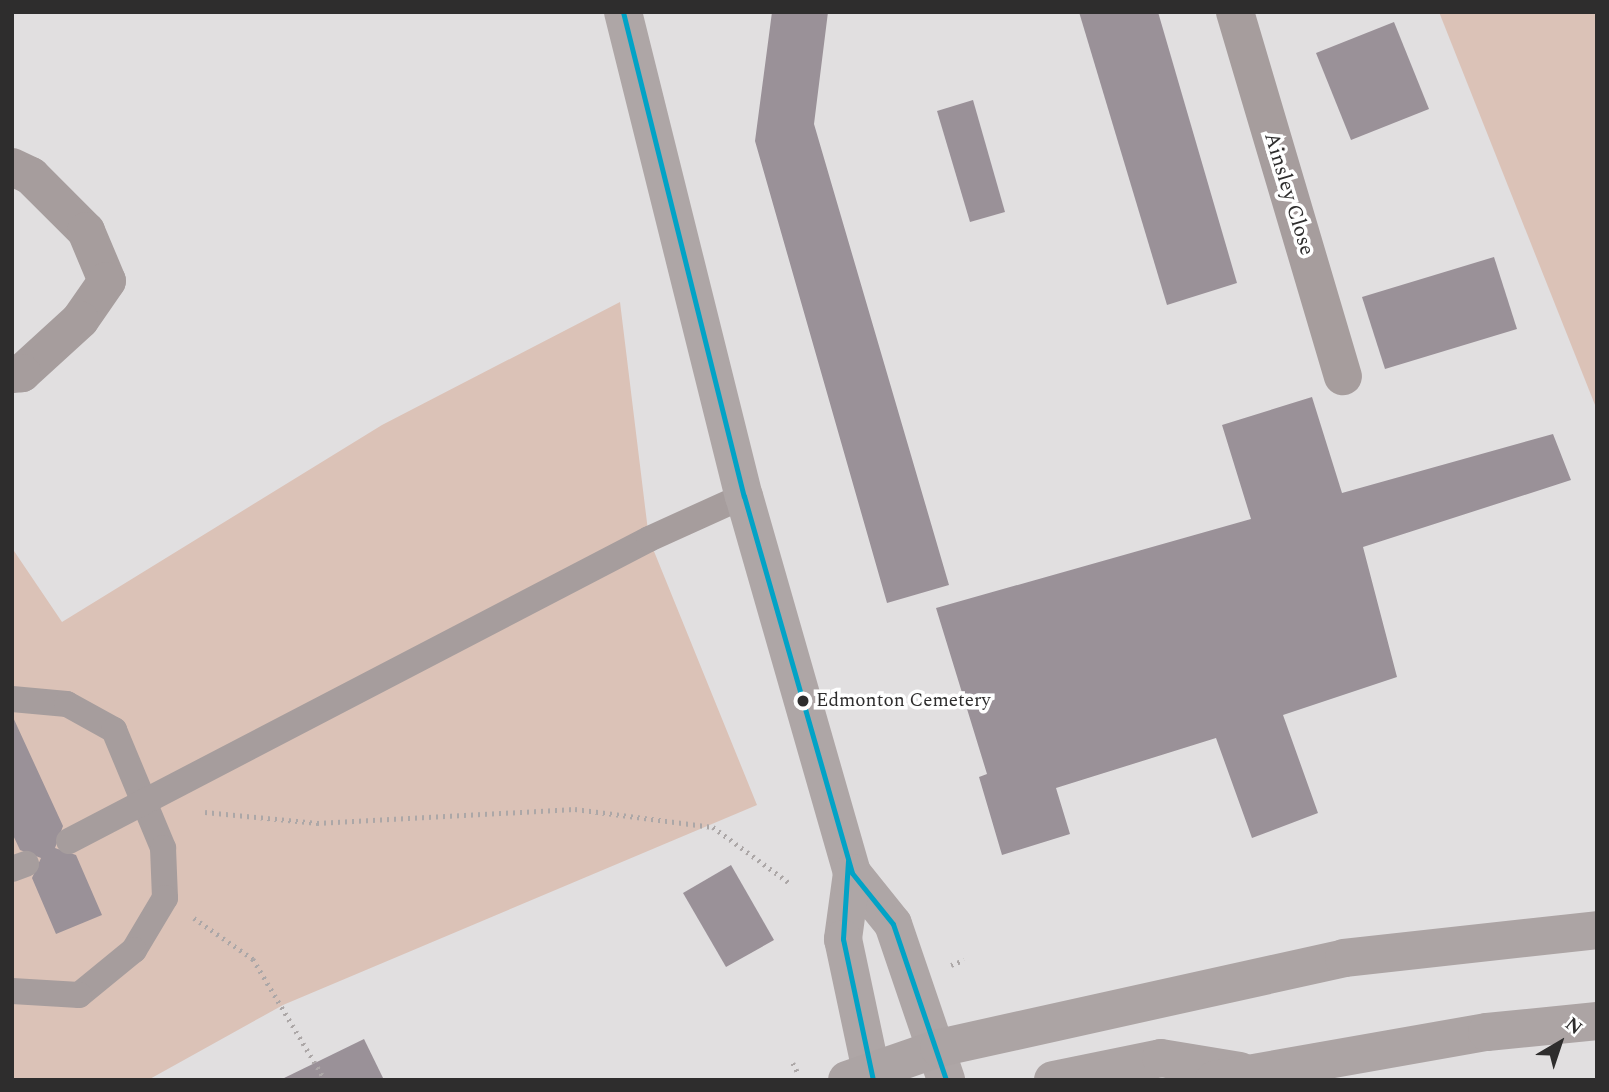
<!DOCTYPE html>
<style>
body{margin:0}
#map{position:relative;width:1609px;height:1092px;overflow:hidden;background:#e1dfe0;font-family:Spectral,serif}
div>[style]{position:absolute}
.green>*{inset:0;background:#dbc2b7}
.building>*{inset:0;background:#9a9198}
.path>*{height:4.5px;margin-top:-2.25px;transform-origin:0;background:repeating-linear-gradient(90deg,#aca7a7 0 2px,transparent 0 7px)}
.lane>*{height:26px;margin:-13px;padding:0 13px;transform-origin:13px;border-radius:13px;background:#a69d9d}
.street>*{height:38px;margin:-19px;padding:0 19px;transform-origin:19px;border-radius:19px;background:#a69d9d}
.secondary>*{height:38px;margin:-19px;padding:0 19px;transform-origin:19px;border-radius:19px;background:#aea6a6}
.highway>*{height:38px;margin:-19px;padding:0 19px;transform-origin:19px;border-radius:19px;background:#aca4a4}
.bus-1>*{height:5px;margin:-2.5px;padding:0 2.5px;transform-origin:2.5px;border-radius:2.5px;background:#02a3c6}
.dots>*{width:19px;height:19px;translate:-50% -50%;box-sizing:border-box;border:4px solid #fff;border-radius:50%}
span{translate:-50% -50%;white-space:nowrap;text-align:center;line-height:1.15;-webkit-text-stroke:7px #fff;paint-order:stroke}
.bus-label{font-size:19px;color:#2e2d2d}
.left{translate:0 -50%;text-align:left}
.street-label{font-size:21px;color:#2e2d2d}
.frame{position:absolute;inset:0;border:14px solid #2e2d2d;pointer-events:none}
.north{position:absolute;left:1525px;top:1008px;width:70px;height:70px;-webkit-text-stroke:5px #fff;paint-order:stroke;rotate:39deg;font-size:19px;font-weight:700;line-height:28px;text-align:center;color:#2e2d2d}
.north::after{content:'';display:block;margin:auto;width:24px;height:32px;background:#2e2d2d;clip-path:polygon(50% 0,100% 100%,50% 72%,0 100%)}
</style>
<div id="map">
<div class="green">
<i style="clip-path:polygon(1439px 12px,1597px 12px,1597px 410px)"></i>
<i style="clip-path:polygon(620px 302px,649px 539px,757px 805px,283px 1005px,148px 1080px,12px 1080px,12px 548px,62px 622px,382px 425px)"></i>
</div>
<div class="building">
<i style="clip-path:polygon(772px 12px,828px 12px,814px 124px,949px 585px,887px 603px,755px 141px)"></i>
<i style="clip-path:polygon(1079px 12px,1158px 12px,1237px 283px,1167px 305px)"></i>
<i style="clip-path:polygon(1394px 22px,1429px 109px,1351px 140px,1316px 53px)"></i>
<i style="clip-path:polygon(973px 100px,1005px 212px,970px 222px,937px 111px)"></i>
<i style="clip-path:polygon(1494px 257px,1517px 329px,1385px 369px,1362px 297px)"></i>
<i style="clip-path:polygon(1312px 397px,1342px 493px,1553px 434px,1571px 480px,1363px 547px,1397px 677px,1283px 715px,1318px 813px,1252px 838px,1216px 738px,1056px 788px,1070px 834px,1002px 855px,979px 777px,987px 774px,936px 608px,1251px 519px,1222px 425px)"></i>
<i style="clip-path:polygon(12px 715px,63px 826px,55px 848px,76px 855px,102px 915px,56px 934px,32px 878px,41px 858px,20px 850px,12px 833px)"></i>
<i style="clip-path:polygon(731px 865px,774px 940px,726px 967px,683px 893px)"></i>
<i style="clip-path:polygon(364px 1039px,384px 1080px,280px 1080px)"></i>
</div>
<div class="path">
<i style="left:205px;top:812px;width:113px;rotate:5.6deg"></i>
<i style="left:317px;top:823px;width:258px;rotate:-3.1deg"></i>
<i style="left:575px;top:809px;width:139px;rotate:7.4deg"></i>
<i style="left:713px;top:827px;width:97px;rotate:36.2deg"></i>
<i style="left:194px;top:918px;width:72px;rotate:34.8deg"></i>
<i style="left:253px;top:959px;width:141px;rotate:59.2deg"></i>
<i style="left:951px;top:965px;width:14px;rotate:-21deg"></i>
<i style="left:793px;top:1063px;width:11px;rotate:63deg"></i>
</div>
<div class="lane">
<i style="left:12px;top:699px;width:55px;rotate:5.2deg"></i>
<i style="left:67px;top:704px;width:54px;rotate:29deg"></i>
<i style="left:114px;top:730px;width:128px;rotate:67.4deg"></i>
<i style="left:163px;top:848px;width:50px;rotate:87.7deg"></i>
<i style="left:165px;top:898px;width:61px;rotate:120.8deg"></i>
<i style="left:134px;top:950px;width:71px;rotate:140.7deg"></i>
<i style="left:79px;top:995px;width:67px;rotate:-176.6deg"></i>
<i style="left:69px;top:841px;width:654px;rotate:-27.51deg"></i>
<i style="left:649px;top:539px;width:104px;rotate:-24.4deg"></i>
<i style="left:12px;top:869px;width:15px;rotate:-20deg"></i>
</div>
<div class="street">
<i style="left:1235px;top:12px;width:380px;rotate:73.5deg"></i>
<i style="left:12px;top:167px;width:21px;rotate:25deg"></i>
<i style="left:31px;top:176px;width:78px;rotate:45deg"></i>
<i style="left:86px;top:231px;width:54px;rotate:67.2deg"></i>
<i style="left:107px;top:281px;width:47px;rotate:124.7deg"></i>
<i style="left:80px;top:320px;width:79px;rotate:137.6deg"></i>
<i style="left:22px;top:373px;width:10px;rotate:174deg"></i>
</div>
<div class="secondary">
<i style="left:623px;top:12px;width:499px;rotate:76deg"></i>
<i style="left:744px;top:496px;width:392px;rotate:74deg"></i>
<i style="left:852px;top:873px;width:65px;rotate:51.2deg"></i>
<i style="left:893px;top:924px;width:165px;rotate:71.2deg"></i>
<i style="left:852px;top:873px;width:67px;rotate:97.8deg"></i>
<i style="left:843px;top:939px;width:144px;rotate:78deg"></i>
</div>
<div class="highway">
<i style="left:847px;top:1080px;width:97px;rotate:-19.2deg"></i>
<i style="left:939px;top:1048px;width:415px;rotate:-12.5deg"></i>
<i style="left:1344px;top:958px;width:255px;rotate:-6.3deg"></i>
<i style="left:1053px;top:1080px;width:110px;rotate:-11.5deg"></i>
<i style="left:1161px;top:1058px;width:80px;rotate:9.3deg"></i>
<i style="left:1214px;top:1080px;width:277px;rotate:-10deg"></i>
<i style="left:1487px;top:1032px;width:111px;rotate:-5.7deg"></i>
</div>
<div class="bus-1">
<i style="left:623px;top:12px;width:499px;rotate:76deg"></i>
<i style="left:744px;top:496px;width:392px;rotate:74deg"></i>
<i style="left:852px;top:873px;width:65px;rotate:51.2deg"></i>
<i style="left:893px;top:924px;width:165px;rotate:71.2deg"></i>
<i style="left:848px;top:861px;width:78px;rotate:93.7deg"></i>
<i style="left:843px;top:939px;width:144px;rotate:78deg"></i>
</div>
<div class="dots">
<i style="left:803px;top:701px;background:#2e2d2d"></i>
</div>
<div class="bus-label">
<span class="left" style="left:816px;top:701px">Edmonton Cemetery</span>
</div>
<div class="street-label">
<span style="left:1289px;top:194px;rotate:73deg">Ainsley Close</span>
</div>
<div class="frame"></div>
<div class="north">N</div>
</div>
